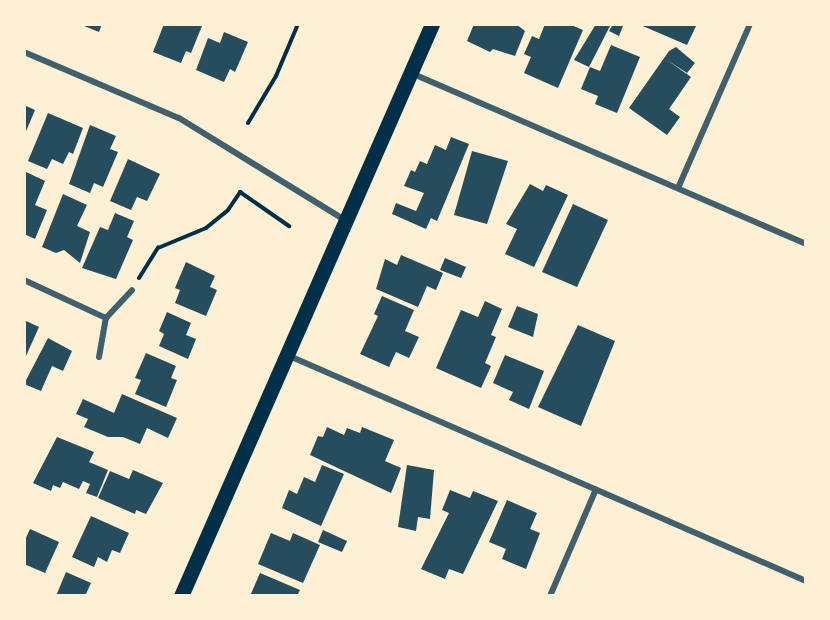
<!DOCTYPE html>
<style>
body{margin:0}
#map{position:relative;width:830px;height:620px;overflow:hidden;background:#fdf0d5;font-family:"Golos Text",sans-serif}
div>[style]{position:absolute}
.building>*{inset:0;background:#264d5e}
.path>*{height:4px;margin:-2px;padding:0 2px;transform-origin:2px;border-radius:2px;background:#003049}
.minor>*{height:6px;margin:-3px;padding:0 3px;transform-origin:3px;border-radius:3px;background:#3f606c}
.primary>*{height:15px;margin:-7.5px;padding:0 7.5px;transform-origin:7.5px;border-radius:7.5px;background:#003049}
span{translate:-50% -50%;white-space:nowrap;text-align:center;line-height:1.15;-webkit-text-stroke:4.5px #fdf0d5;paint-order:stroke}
.frame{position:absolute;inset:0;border:26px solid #fdf0d5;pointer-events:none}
</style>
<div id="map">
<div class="building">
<i style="clip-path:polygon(79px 24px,102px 24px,99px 32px)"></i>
<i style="clip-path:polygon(164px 24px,202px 26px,191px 53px,186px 51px,181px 63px,153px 52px)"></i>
<i style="clip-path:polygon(474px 24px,516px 24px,525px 31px,515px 56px,493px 49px,490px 52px,467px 41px)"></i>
<i style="clip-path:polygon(545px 24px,569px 24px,583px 30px,558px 88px,524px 73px,531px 57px,524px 54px,532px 36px,539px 39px)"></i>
<i style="clip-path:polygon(596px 24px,611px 24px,589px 67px,574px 60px)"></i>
<i style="clip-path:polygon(613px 24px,623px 26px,619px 36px,609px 31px)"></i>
<i style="clip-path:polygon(638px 24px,697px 24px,687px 45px)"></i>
<i style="clip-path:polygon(224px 32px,248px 42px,235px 72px,230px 69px,224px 82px,196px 70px,208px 38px,220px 43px)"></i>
<i style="clip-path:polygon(611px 45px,640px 57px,617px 113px,595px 104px,598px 96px,581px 89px,590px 67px,600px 71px)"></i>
<i style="clip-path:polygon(676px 47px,695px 63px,687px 73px,667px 60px,691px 77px,669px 109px,680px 117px,667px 135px,629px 108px,669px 51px)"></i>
<i style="clip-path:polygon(24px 105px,35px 110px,24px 136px)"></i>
<i style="clip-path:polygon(48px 113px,83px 128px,73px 154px,69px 152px,63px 164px,52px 159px,47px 169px,28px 161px)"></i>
<i style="clip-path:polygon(90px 125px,116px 136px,110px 149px,118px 152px,103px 187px,94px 183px,90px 193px,69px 184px)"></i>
<i style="clip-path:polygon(451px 137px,469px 144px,437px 221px,431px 218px,426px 229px,392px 214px,396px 203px,416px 211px,424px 193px,404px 186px,411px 170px,415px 172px,420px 161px,427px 164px,435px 145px,446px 150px)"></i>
<i style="clip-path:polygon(472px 151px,508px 161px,487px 224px,454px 215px)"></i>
<i style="clip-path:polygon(128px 159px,160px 174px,147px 201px,137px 197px,131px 210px,110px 201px)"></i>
<i style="clip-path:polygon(24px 171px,45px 181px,35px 205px,47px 210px,35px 239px,24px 234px)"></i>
<i style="clip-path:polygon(530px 184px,543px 191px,546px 185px,568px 195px,534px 267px,505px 254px,517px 229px,506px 224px)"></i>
<i style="clip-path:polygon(63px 194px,87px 205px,77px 226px,90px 232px,80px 263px,64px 250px,56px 253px,42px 247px)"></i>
<i style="clip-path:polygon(573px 204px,608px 220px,577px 287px,542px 272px)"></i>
<i style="clip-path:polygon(115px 213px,134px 221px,127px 237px,133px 240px,116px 279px,82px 268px,100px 227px,108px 230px)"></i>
<i style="clip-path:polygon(401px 255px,443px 273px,436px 290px,427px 286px,418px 307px,376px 289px,385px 259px,397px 265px)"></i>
<i style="clip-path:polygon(445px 258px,466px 267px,461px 278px,440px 270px)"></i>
<i style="clip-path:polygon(186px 262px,215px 276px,210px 287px,217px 290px,206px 316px,175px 303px,180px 290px,175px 288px)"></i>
<i style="clip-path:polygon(382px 296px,414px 310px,405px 331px,419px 337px,409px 358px,396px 352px,389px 367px,360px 354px,378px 316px,374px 314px)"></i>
<i style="clip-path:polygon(485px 301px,502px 309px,491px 335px,496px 337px,485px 363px,491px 366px,481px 388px,436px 368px,461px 310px,478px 317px)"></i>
<i style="clip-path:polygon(517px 306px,538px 314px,533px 337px,508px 327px)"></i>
<i style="clip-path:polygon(167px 312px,191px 323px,186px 335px,196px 339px,188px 359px,159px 346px,164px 334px,159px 331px)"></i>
<i style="clip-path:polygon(24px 320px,39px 327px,26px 356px,24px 355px)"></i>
<i style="clip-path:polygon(578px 325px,615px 341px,581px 426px,538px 407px)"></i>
<i style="clip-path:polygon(48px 338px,72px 351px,63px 371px,52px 366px,41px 391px,24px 384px)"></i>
<i style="clip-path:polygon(146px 353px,176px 366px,171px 378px,177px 380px,166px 407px,135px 394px,141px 380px,135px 378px)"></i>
<i style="clip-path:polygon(505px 355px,544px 371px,529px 409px,509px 400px,513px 392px,493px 383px)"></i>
<i style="clip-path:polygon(122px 394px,177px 418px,168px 438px,147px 428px,140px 444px,123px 437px,108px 437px,84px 427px,88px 419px,76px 414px,83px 399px,114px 413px)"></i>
<i style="clip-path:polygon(327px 427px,344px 435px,347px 428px,360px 433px,362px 427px,394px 440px,385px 461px,401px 468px,391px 493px,310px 455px,318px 436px,323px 437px)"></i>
<i style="clip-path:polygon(57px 437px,94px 452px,89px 462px,108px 470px,97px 497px,86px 493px,90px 484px,83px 481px,79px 489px,63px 482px,60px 488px,53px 485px,51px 491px,33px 483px)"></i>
<i style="clip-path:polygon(322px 465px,344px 474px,321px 526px,282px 508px,289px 490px,297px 494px,304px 477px,315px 482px)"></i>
<i style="clip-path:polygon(407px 465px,434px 470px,430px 519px,418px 517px,416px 531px,398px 527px)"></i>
<i style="clip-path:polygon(133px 470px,163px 483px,146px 514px,136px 510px,135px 514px,98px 498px,110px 471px,129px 479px)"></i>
<i style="clip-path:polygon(450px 490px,470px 498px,473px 491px,498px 501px,463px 574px,449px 569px,445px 579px,421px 569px,449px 513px,442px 510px)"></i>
<i style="clip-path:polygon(507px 500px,537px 513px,530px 529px,540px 533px,526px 569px,502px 559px,506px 549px,489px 542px)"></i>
<i style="clip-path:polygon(91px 516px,129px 533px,120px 553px,112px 550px,107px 562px,98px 557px,94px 567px,72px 557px)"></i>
<i style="clip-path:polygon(30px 529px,59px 542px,45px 573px,24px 564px,24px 542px)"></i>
<i style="clip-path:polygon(323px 530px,347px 541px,342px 552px,318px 542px)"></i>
<i style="clip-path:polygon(271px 533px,290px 541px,293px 533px,320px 545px,303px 583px,258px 564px)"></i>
<i style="clip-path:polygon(66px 572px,91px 583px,85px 596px,56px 596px)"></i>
<i style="clip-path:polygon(260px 573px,300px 590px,297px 596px,250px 596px)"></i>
</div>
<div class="path">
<i style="left:248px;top:123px;width:55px;rotate:-59.2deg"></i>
<i style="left:276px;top:76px;width:56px;rotate:-67.1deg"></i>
<i style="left:139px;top:278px;width:36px;rotate:-58deg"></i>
<i style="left:158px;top:248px;width:52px;rotate:-22.6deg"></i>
<i style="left:206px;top:228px;width:28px;rotate:-39deg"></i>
<i style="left:228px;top:210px;width:22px;rotate:-56deg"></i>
<i style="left:240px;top:192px;width:60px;rotate:34.8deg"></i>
</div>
<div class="minor">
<i style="left:24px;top:52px;width:168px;rotate:23.1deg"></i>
<i style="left:179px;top:118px;width:195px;rotate:31.6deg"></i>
<i style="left:411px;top:73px;width:430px;rotate:23.4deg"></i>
<i style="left:678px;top:188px;width:179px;rotate:-66.3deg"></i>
<i style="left:24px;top:280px;width:90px;rotate:24.9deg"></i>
<i style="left:287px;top:355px;width:566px;rotate:23.53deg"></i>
<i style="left:99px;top:357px;width:40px;rotate:-80deg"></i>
<i style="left:106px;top:318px;width:38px;rotate:-47deg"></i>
<i style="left:550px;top:596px;width:116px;rotate:-66.7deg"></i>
</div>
<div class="primary">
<i style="left:181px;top:596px;width:625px;rotate:-66.31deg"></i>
</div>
<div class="frame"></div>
</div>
